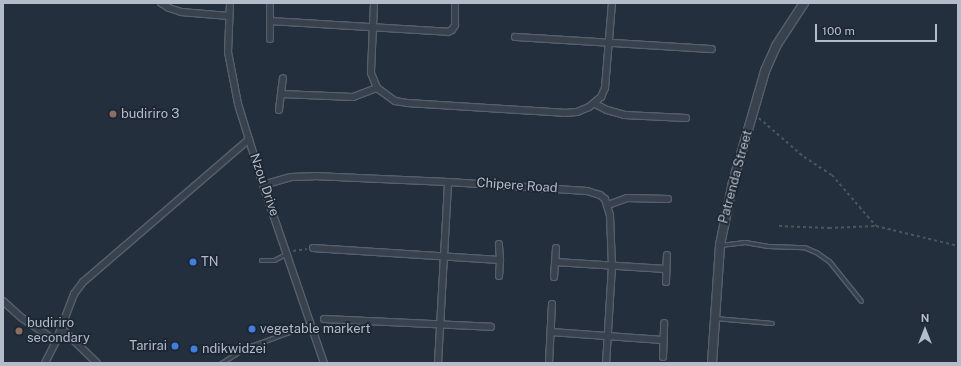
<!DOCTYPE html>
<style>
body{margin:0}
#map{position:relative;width:961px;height:366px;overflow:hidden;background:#242f3e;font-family:"Public Sans",sans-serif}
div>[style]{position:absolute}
.path>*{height:1.5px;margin-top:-0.75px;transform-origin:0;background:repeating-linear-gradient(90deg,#44595c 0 3px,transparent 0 6px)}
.roads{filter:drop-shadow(1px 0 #565f6c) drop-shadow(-1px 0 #565f6c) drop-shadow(0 1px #565f6c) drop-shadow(0 -1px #565f6c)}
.service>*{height:3px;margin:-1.5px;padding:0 1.5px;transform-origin:1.5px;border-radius:1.5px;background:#38414e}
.minor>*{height:6px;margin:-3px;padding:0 3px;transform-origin:3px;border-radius:3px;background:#38414e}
.tertiary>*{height:8px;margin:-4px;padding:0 4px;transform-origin:4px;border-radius:4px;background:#38414e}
.dots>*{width:11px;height:11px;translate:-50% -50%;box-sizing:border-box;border:2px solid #1d2633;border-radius:50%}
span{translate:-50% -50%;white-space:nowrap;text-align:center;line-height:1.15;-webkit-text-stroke:3.5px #1d2633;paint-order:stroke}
.poi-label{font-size:13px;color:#b4bcc9}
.left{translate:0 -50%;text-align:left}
.right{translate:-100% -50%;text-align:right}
.street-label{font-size:13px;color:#b4bcc9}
.frame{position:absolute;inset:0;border:4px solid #b4bcc9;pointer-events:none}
.north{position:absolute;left:905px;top:310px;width:40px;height:40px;-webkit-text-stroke:3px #1d2633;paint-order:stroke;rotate:0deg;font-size:11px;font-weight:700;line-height:16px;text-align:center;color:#b4bcc9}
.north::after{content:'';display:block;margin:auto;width:14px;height:18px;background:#b4bcc9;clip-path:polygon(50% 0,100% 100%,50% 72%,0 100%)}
.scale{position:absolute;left:815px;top:24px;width:122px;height:18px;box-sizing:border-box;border:2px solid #b4bcc9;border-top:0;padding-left:5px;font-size:12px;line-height:14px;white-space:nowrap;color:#b4bcc9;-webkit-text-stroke:3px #1d2633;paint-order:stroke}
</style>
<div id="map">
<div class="path">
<i style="left:759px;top:118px;width:60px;rotate:40.9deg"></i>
<i style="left:804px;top:157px;width:33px;rotate:33deg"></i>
<i style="left:832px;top:175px;width:67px;rotate:49.2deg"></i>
<i style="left:779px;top:226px;width:50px;rotate:2.3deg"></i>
<i style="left:829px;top:228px;width:47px;rotate:-2.4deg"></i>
<i style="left:876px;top:226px;width:84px;rotate:13.7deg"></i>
<i style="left:293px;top:251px;width:14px;rotate:-8deg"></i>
</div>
<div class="roads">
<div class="service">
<i style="left:720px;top:245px;width:25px;rotate:-7deg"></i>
<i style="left:745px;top:242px;width:23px;rotate:10deg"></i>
<i style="left:768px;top:246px;width:36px;rotate:2deg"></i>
<i style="left:804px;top:247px;width:13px;rotate:23deg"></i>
<i style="left:816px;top:252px;width:16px;rotate:35deg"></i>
<i style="left:829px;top:261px;width:51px;rotate:51.3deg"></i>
<i style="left:261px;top:260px;width:13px"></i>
<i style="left:274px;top:260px;width:15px;rotate:-28deg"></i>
<i style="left:715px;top:318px;width:57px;rotate:5deg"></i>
<i style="left:221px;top:363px;width:28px;rotate:-32deg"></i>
<i style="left:245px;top:348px;width:70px;rotate:-20deg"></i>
</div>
<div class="minor">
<i style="left:161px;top:3px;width:9px;rotate:32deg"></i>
<i style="left:169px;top:8px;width:13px;rotate:18deg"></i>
<i style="left:181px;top:12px;width:48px;rotate:4.8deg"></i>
<i style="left:230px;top:3px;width:49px;rotate:92.3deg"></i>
<i style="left:228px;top:52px;width:53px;rotate:79.1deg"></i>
<i style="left:238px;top:104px;width:85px;rotate:72.8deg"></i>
<i style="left:263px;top:185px;width:188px;rotate:71.1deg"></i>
<i style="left:374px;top:3px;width:70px;rotate:92.5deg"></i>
<i style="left:371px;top:73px;width:16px;rotate:68deg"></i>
<i style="left:377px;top:88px;width:22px;rotate:36deg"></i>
<i style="left:395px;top:101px;width:12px;rotate:9deg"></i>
<i style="left:407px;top:103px;width:157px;rotate:3.6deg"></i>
<i style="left:564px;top:113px;width:13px;rotate:-4deg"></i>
<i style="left:577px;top:112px;width:13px;rotate:-23deg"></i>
<i style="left:589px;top:107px;width:16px;rotate:-40deg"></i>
<i style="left:601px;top:97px;width:10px;rotate:-66deg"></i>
<i style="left:605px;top:88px;width:85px;rotate:-85.3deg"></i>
<i style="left:270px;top:21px;width:178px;rotate:3.5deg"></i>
<i style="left:448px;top:32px;width:4px;rotate:-27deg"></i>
<i style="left:452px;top:30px;width:6px;rotate:-59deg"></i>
<i style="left:455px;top:25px;width:22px;rotate:-90deg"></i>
<i style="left:515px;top:37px;width:197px;rotate:3.5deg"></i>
<i style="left:270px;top:39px;width:33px;rotate:-90deg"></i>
<i style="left:281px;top:94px;width:72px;rotate:2.4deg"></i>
<i style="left:353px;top:97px;width:26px;rotate:-21deg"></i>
<i style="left:595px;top:104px;width:13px;rotate:27deg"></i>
<i style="left:607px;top:110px;width:18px;rotate:16deg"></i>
<i style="left:624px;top:115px;width:62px;rotate:2.8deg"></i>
<i style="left:279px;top:110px;width:32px;rotate:-83deg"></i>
<i style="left:263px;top:185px;width:29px;rotate:-16deg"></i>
<i style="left:291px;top:177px;width:23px;rotate:-2deg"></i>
<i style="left:314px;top:176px;width:134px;rotate:2.6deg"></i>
<i style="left:448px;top:182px;width:139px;rotate:3.7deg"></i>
<i style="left:587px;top:191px;width:14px;rotate:17deg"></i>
<i style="left:600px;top:195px;width:6px;rotate:39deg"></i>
<i style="left:605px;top:199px;width:17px;rotate:73deg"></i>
<i style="left:610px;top:215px;width:51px;rotate:87.8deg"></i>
<i style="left:612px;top:266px;width:97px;rotate:93.5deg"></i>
<i style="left:608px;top:205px;width:20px;rotate:-20deg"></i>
<i style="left:627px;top:198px;width:41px;rotate:1.4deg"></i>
<i style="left:313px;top:248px;width:187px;rotate:3.7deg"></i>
<i style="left:500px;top:260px;width:16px;rotate:-94deg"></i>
<i style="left:555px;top:262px;width:111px;rotate:3.6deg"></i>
<i style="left:499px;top:276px;width:16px;rotate:-86deg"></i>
<i style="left:554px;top:277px;width:29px;rotate:-86deg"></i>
<i style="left:666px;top:282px;width:27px;rotate:-88deg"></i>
<i style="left:3px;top:301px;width:25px;rotate:42deg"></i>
<i style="left:22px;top:318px;width:41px;rotate:34.1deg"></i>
<i style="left:324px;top:319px;width:167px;rotate:2.7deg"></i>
<i style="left:61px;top:328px;width:50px;rotate:44.2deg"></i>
<i style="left:551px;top:332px;width:112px;rotate:4.1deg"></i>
<i style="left:663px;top:357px;width:34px;rotate:-88deg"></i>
<i style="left:45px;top:363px;width:25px;rotate:-63deg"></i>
<i style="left:56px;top:341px;width:50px;rotate:-69deg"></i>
<i style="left:74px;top:294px;width:15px;rotate:-53deg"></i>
<i style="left:83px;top:282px;width:219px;rotate:-40.7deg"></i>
<i style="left:438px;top:363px;width:181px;rotate:-86.8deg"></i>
<i style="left:549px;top:363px;width:59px;rotate:-87.1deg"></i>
</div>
<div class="tertiary">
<i style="left:712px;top:363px;width:118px;rotate:-86.1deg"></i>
<i style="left:720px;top:245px;width:64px;rotate:-78.3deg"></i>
<i style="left:733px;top:182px;width:116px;rotate:-73.9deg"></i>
<i style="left:765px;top:71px;width:27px;rotate:-66deg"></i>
<i style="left:776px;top:46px;width:51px;rotate:-56.9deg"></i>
</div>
</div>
<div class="dots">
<i style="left:113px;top:114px;background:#8d6e63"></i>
<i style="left:193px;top:262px;background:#3f7fe0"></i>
<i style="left:252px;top:329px;background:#3f7fe0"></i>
<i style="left:19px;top:331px;background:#8d6e63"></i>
<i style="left:175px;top:346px;background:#3f7fe0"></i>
<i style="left:194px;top:349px;background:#3f7fe0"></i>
</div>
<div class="poi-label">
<span class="left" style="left:121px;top:114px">budiriro 3</span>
<span class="left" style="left:201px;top:262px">TN</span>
<span class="left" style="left:27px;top:331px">budiriro<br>secondary</span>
<span class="left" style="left:260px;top:329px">vegetable markert</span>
<span class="right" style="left:167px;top:346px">Tarirai</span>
<span class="left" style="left:202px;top:349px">ndikwidzei</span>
</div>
<div class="street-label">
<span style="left:736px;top:177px;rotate:-75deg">Patrenda Street</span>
<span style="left:264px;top:185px;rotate:71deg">Nzou Drive</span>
<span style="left:517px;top:186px;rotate:4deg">Chipere Road</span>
</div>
<div class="frame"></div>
<div class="north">N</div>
<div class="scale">100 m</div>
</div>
